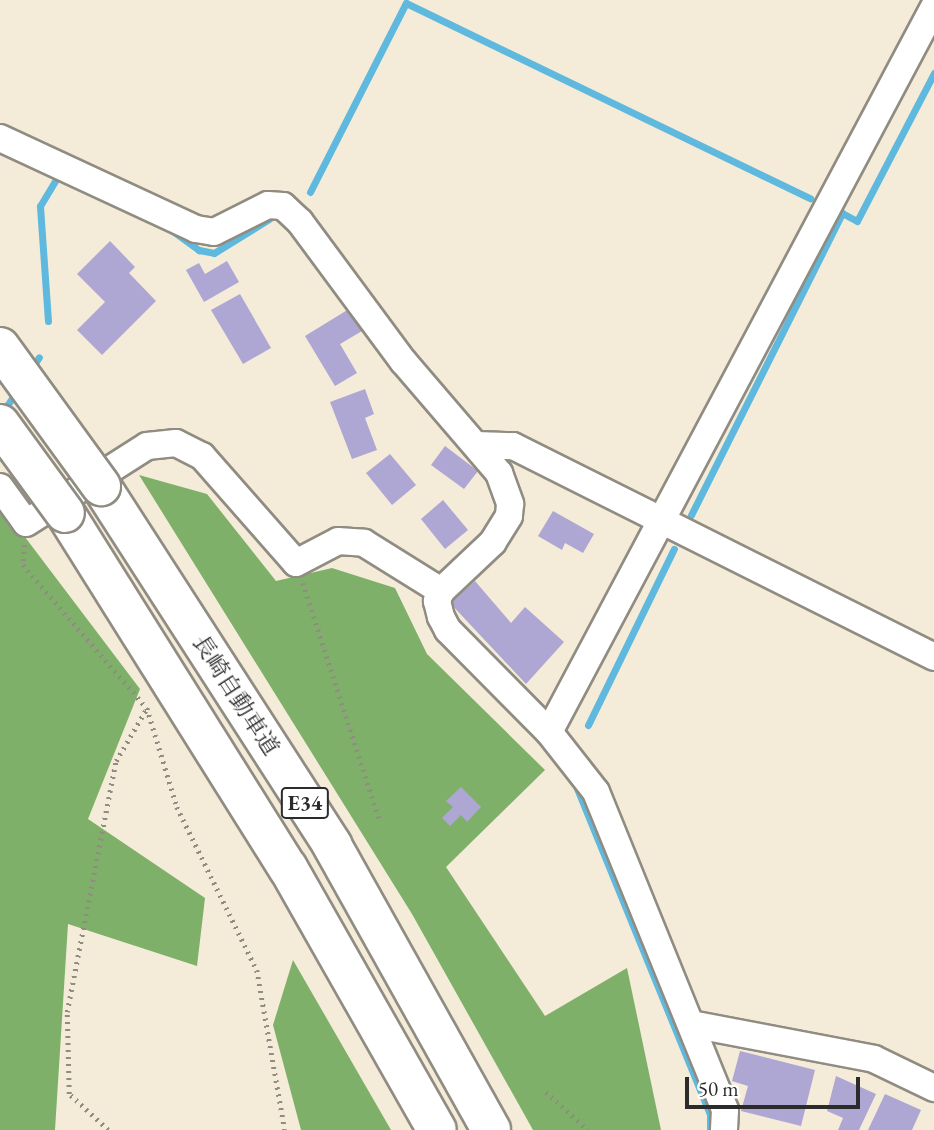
<!DOCTYPE html>
<meta charset="utf-8">
<style>
body{margin:0}
#map{position:relative;width:934px;height:1130px;overflow:hidden;background:#f4ecd8;font-family:"EB Garamond","Noto Serif JP",serif}
div>[style]{position:absolute}
.forest>*{inset:0;background:#7eb06a}
.stream>*{height:7px;margin:-3.5px;padding:0 3.5px;transform-origin:3.5px;border-radius:3.5px;background:#5fb8dd}
.building>*{inset:0;background:#aea6d3}
.path>*{height:4.5px;margin-top:-2.25px;transform-origin:0;background:repeating-linear-gradient(90deg,#908c82 0 2px,transparent 0 7px)}
.roads{filter:drop-shadow(2px 0 #908c82) drop-shadow(-2px 0 #908c82) drop-shadow(0 2px #908c82) drop-shadow(0 -2px #908c82)}
.minor>*{height:26px;margin:-13px;padding:0 13px;transform-origin:13px;border-radius:13px;background:#fff}
.motorway>*{height:38px;margin:-19px;padding:0 19px;transform-origin:19px;border-radius:19px;background:#fff}
.bridges{filter:drop-shadow(2px 0 #908c82) drop-shadow(-2px 0 #908c82) drop-shadow(0 2px #908c82) drop-shadow(0 -2px #908c82)}
.motorway-bridge>*{height:38px;margin:-19px;padding:0 19px;transform-origin:19px;border-radius:19px;background:#fff}
span{translate:-50% -50%;white-space:nowrap;text-align:center;line-height:1.15;-webkit-text-stroke:5px #fff;paint-order:stroke}
.shield-label span{padding:2px 5px;background:#fff;border:2px solid;border-radius:5px;-webkit-text-stroke-width:0}
.shield-label{font-size:21px;color:#2b2b2b;font-weight:700}
.street-label{font-size:23px;color:#2b2b2b}
.scale{position:absolute;left:685px;top:1077px;width:175px;height:32px;box-sizing:border-box;border:4px solid #2b2b2b;border-top:0;padding-left:9px;font-size:21px;line-height:24px;white-space:nowrap;color:#2b2b2b;-webkit-text-stroke:5px #fff;paint-order:stroke}
</style>
<div id="map">
<div class="forest">
<i style="clip-path:polygon(139px 475px,207px 494px,276px 581px,332px 568px,395px 588px,427px 654px,545px 770px,446px 867px,545px 1016px,627px 968px,661px 1130px,533px 1130px,412px 914px)"></i>
<i style="clip-path:polygon(0 504px,140px 689px,88px 819px,205px 898px,197px 966px,68px 924px,55px 1130px,0 1130px)"></i>
<i style="clip-path:polygon(293px 960px,391px 1130px,301px 1130px,273px 1025px)"></i>
</div>
<div class="stream">
<i style="left:310px;top:192px;width:212px;rotate:-63.1deg"></i>
<i style="left:406px;top:3px;width:449px;rotate:25.8deg"></i>
<i style="left:174px;top:232px;width:31px;rotate:36deg"></i>
<i style="left:199px;top:250px;width:15px;rotate:11deg"></i>
<i style="left:214px;top:253px;width:65px;rotate:-31.7deg"></i>
<i style="left:48px;top:321px;width:115px;rotate:-94deg"></i>
<i style="left:40px;top:206px;width:35px;rotate:-59deg"></i>
<i style="left:31px;top:369px;width:14px;rotate:-56deg"></i>
<i style="left:2px;top:413px;width:27px;rotate:-56deg"></i>
<i style="left:691px;top:515px;width:338px;rotate:-63.4deg"></i>
<i style="left:842px;top:213px;width:17px;rotate:28deg"></i>
<i style="left:857px;top:221px;width:167px;rotate:-62.5deg"></i>
<i style="left:588px;top:725px;width:196px;rotate:-64deg"></i>
<i style="left:576px;top:786px;width:354px;rotate:67.8deg"></i>
<i style="left:710px;top:1114px;width:16px;rotate:90deg"></i>
</div>
<div class="building">
<i style="clip-path:polygon(110px 241px,135px 267px,129px 273px,156px 301px,102px 355px,77px 330px,105px 302px,77px 274px)"></i>
<i style="clip-path:polygon(227px 261px,239px 282px,204px 302px,186px 270px,199px 263px,205px 274px)"></i>
<i style="clip-path:polygon(240px 294px,271px 348px,243px 364px,211px 310px)"></i>
<i style="clip-path:polygon(349px 309px,362px 331px,340px 344px,357px 373px,335px 386px,305px 336px)"></i>
<i style="clip-path:polygon(365px 389px,374px 414px,365px 418px,377px 450px,352px 459px,330px 402px)"></i>
<i style="clip-path:polygon(445px 446px,478px 471px,464px 489px,431px 465px)"></i>
<i style="clip-path:polygon(390px 454px,416px 485px,392px 505px,366px 473px)"></i>
<i style="clip-path:polygon(443px 500px,468px 530px,445px 549px,421px 519px)"></i>
<i style="clip-path:polygon(553px 511px,594px 534px,583px 553px,565px 543px,562px 550px,538px 536px)"></i>
<i style="clip-path:polygon(475px 581px,511px 623px,525px 607px,564px 642px,526px 684px,450px 603px)"></i>
<i style="clip-path:polygon(461px 787px,481px 807px,467px 822px,461px 815px,450px 826px,442px 818px,453px 807px,446px 801px)"></i>
<i style="clip-path:polygon(740px 1051px,815px 1070px,801px 1126px,741px 1111px,748px 1086px,732px 1081px)"></i>
<i style="clip-path:polygon(836px 1076px,876px 1094px,859px 1130px,838px 1130px,843px 1118px,827px 1111px)"></i>
<i style="clip-path:polygon(885px 1094px,921px 1110px,912px 1130px,868px 1130px)"></i>
</div>
<div class="path">
<i style="left:25px;top:545px;width:20px;rotate:96deg"></i>
<i style="left:23px;top:565px;width:189px;rotate:49.1deg"></i>
<i style="left:147px;top:708px;width:103px;rotate:73.1deg"></i>
<i style="left:177px;top:807px;width:182px;rotate:63.9deg"></i>
<i style="left:257px;top:970px;width:162px;rotate:80.1deg"></i>
<i style="left:303px;top:583px;width:248px;rotate:72.1deg"></i>
<i style="left:546px;top:1092px;width:57px;rotate:42.1deg"></i>
<i style="left:108px;top:1130px;width:53px;rotate:-137.3deg"></i>
<i style="left:69px;top:1094px;width:82px;rotate:-91.4deg"></i>
<i style="left:67px;top:1012px;width:256px;rotate:-79deg"></i>
<i style="left:116px;top:761px;width:61px;rotate:-59.7deg"></i>
</div>
<div class="roads">
<div class="minor">
<i style="left:0;top:138px;width:216px;rotate:24.9deg"></i>
<i style="left:196px;top:229px;width:18px;rotate:9deg"></i>
<i style="left:214px;top:232px;width:60px;rotate:-26.6deg"></i>
<i style="left:268px;top:205px;width:15px;rotate:4deg"></i>
<i style="left:283px;top:206px;width:23px;rotate:43deg"></i>
<i style="left:300px;top:222px;width:173px;rotate:53.5deg"></i>
<i style="left:403px;top:361px;width:148px;rotate:49.4deg"></i>
<i style="left:499px;top:473px;width:33px;rotate:70deg"></i>
<i style="left:510px;top:504px;width:12px;rotate:95deg"></i>
<i style="left:509px;top:516px;width:31px;rotate:122deg"></i>
<i style="left:493px;top:542px;width:71px;rotate:136.7deg"></i>
<i style="left:441px;top:591px;width:11px;rotate:112deg"></i>
<i style="left:437px;top:601px;width:16px;rotate:76deg"></i>
<i style="left:441px;top:617px;width:15px;rotate:62deg"></i>
<i style="left:448px;top:630px;width:144px;rotate:45.3deg"></i>
<i style="left:549px;top:732px;width:76px;rotate:51.9deg"></i>
<i style="left:596px;top:792px;width:343px;rotate:67.9deg"></i>
<i style="left:725px;top:1110px;width:20px;rotate:93deg"></i>
<i style="left:476px;top:445px;width:37px;rotate:2deg"></i>
<i style="left:513px;top:446px;width:471px;rotate:26.6deg"></i>
<i style="left:0;top:487px;width:44px;rotate:54.2deg"></i>
<i style="left:26px;top:523px;width:143px;rotate:-32.5deg"></i>
<i style="left:147px;top:446px;width:29px;rotate:-6deg"></i>
<i style="left:176px;top:443px;width:29px;rotate:27deg"></i>
<i style="left:202px;top:456px;width:142px;rotate:48.7deg"></i>
<i style="left:296px;top:563px;width:47px;rotate:-27.6deg"></i>
<i style="left:338px;top:541px;width:26px;rotate:4deg"></i>
<i style="left:364px;top:543px;width:91px;rotate:31.9deg"></i>
<i style="left:549px;top:732px;width:821px;rotate:-62.03deg"></i>
<i style="left:691px;top:1024px;width:186px;rotate:10.8deg"></i>
<i style="left:874px;top:1059px;width:67px;rotate:25.8deg"></i>
</div>
<div class="motorway">
<i style="left:101px;top:486px;width:427px;rotate:57.2deg"></i>
<i style="left:332px;top:845px;width:326px;rotate:60.8deg"></i>
<i style="left:65px;top:513px;width:419px;rotate:57.9deg"></i>
<i style="left:288px;top:868px;width:301px;rotate:60.4deg"></i>
</div>
</div>
<div class="bridges">
<div class="motorway-bridge">
<i style="left:0;top:347px;width:172px;rotate:54deg"></i>
<i style="left:0;top:424px;width:110px;rotate:53.9deg"></i>
</div>
</div>
<div class="shield-label">
<span style="left:305px;top:803px">E34</span>
</div>
<div class="street-label">
<span style="left:236px;top:695px;rotate:57deg">長崎自動車道</span>
</div>
<div class="scale">50 m</div>
</div>
